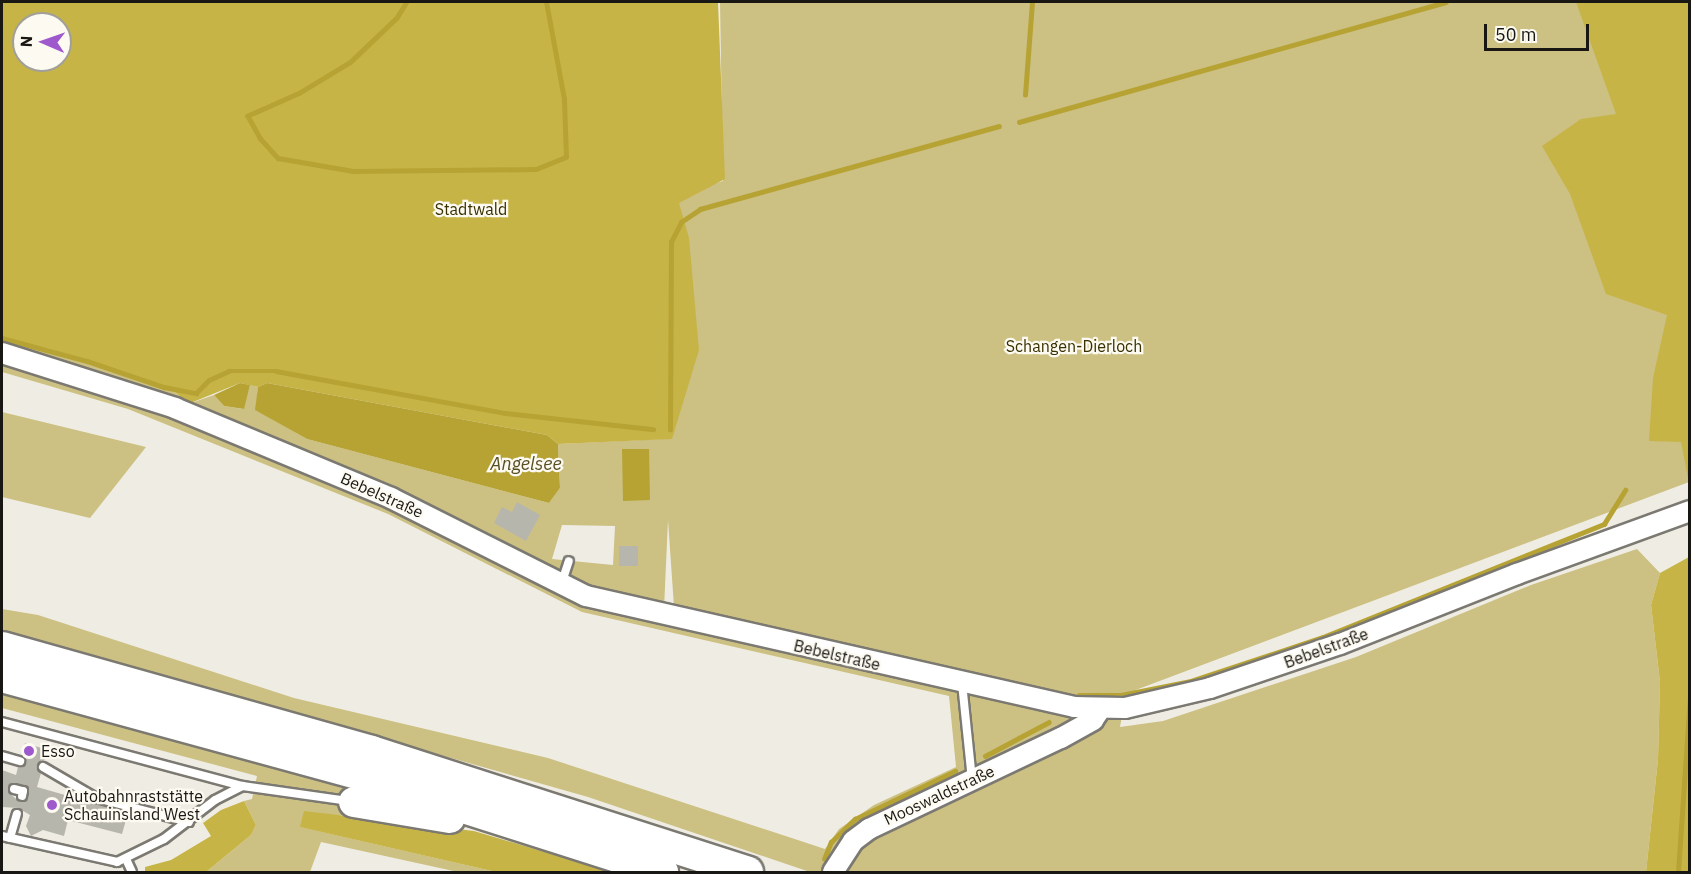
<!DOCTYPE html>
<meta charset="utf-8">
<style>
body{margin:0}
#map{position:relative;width:1691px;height:874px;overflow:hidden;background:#efede3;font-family:"IBM Plex Sans",sans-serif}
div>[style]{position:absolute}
.green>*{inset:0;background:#ccc082}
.forest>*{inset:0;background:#c7b447}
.water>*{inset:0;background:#b6a334}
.stream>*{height:4.5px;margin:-2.25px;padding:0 2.25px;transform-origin:2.25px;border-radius:2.25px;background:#b6a334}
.building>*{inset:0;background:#b7b6ac}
.roads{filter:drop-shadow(2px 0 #7b7971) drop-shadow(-2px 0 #7b7971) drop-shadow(0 2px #7b7971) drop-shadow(0 -2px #7b7971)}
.service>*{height:8px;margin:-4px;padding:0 4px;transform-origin:4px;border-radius:4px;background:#fff}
.tertiary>*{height:20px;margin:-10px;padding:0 10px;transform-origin:10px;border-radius:10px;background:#fff}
.motorway>*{height:30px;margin:-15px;padding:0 15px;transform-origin:15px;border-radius:15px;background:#fff}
.dots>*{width:16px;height:16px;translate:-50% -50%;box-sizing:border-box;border:3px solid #fcfaf1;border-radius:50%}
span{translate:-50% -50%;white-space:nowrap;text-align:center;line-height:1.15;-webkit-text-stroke:4.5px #fcfaf1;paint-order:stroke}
.park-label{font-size:16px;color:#383000}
.street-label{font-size:16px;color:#181714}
.poi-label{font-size:16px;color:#181714}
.left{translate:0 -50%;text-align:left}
.water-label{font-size:18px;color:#574f23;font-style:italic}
.frame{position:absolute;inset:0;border:3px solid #181714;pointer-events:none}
.north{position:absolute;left:12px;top:12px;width:60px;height:60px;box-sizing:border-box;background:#fcfaf1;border:2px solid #a19f99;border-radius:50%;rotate:272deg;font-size:16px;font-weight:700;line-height:24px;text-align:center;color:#181714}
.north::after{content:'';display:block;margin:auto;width:21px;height:27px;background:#9e59cd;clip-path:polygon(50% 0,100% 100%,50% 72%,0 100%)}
.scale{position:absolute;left:1484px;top:24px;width:105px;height:27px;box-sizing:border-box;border:3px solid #181714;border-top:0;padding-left:8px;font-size:18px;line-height:21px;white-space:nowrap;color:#181714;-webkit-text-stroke:4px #fcfaf1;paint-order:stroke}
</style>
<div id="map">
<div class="green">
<i style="clip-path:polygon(evenodd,720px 2px,1689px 2px,1689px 482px,1117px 697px,1125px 698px,1120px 727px,1163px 721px,1356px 657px,1531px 585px,1637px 549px,1660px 573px,1651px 605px,1660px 682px,1658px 759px,1646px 872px,810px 872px,588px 797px,2px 630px,2px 609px,38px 615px,294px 698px,548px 758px,825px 849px,839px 829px,874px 805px,956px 767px,949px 696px,582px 612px,388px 514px,128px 409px,2px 372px,2px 338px,50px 349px,135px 376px,174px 391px,188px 404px,214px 395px,224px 406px,243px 409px,250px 385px,258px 387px,256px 410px,307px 439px,549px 503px,560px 488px,558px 444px,663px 439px,659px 201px,723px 181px,720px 2px,668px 520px,674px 607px,664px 609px,668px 520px,720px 2px,562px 525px,615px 526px,613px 565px,552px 559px,562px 525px)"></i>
<i style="clip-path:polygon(2px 412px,146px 447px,90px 518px,2px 497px)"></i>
<i style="clip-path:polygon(2px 692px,351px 788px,349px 813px,301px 827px,496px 872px,458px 872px,321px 842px,310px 872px,206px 872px,251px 835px,256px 825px,244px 801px,252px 799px,257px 776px,2px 708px)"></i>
</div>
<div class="forest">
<i style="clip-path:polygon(evenodd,2px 2px,718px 2px,725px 179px,679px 203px,689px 238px,699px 350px,672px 439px,558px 444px,547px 435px,267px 383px,258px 387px,240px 383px,188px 404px,174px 391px,135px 376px,50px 349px,2px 338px,2px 2px,24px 24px,60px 24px,60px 60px,24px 60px,24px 24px)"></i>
<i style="clip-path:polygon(1576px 2px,1689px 2px,1689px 483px,1681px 442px,1649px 441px,1653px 378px,1667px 315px,1606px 294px,1570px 194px,1542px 146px,1581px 119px,1616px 114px)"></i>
<i style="clip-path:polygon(1689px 557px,1689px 872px,1646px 872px,1658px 759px,1660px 682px,1651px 605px,1660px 573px)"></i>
<i style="clip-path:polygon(244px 801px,256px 825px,251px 835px,206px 872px,145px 872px,145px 867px,171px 860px,211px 836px,203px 823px,221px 810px)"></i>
<i style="clip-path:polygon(304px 811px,474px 831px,612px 872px,496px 872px,300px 827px)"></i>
</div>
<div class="water">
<i style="clip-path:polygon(240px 383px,250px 385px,244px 409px,224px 406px,214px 395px)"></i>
<i style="clip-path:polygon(267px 383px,547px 435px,558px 444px,560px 488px,549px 503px,307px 439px,255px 410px,258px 387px)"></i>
<i style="clip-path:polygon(622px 449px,649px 449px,650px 500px,623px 501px)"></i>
</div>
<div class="stream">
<i style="left:407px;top:2px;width:19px;rotate:122deg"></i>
<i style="left:397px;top:18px;width:64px;rotate:136.3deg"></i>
<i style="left:351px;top:62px;width:60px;rotate:148.7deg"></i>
<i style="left:300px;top:93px;width:57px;rotate:156.1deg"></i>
<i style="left:248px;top:116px;width:25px;rotate:61deg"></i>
<i style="left:260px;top:138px;width:27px;rotate:48deg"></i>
<i style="left:278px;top:158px;width:76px;rotate:9.8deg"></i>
<i style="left:353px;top:171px;width:183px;rotate:-0.6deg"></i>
<i style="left:536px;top:169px;width:32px;rotate:-22deg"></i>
<i style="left:566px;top:157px;width:58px;rotate:-92deg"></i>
<i style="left:564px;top:99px;width:99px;rotate:-100.5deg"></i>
<i style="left:1025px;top:95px;width:93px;rotate:-85.7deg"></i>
<i style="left:1019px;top:122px;width:443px;rotate:-15.7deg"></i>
<i style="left:2px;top:338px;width:88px;rotate:15.1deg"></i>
<i style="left:87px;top:361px;width:81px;rotate:18.7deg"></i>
<i style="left:164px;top:387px;width:33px;rotate:11deg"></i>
<i style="left:196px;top:393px;width:18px;rotate:-45deg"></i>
<i style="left:209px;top:380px;width:22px;rotate:-24deg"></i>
<i style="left:229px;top:371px;width:47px"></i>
<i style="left:276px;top:371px;width:233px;rotate:10.4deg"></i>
<i style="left:505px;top:413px;width:149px;rotate:6.2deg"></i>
<i style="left:670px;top:430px;width:188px;rotate:-89.7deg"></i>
<i style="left:671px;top:242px;width:22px;rotate:-63deg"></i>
<i style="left:681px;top:222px;width:23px;rotate:-34deg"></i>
<i style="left:700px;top:209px;width:310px;rotate:-15.5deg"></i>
<i style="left:1079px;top:695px;width:42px"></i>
<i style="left:1121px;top:695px;width:71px;rotate:-11.3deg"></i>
<i style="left:1191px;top:681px;width:139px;rotate:-18.4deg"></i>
<i style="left:1323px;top:637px;width:303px;rotate:-21.9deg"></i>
<i style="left:1604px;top:524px;width:40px;rotate:-58deg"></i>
<i style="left:985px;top:756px;width:72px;rotate:-28deg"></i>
<i style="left:824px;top:859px;width:18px;rotate:-68deg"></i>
<i style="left:831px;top:842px;width:33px;rotate:-44deg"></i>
<i style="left:855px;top:819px;width:111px;rotate:-25.6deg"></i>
<i style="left:1678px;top:872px;width:176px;rotate:-86.1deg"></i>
</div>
<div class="building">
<i style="clip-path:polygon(517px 502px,540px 515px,526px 541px,494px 523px,502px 507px,512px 512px)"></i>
<i style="clip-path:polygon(619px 546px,638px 546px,638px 566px,619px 566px)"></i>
<i style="clip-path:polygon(evenodd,25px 743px,48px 750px,44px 761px,37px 766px,41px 773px,37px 787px,128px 813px,122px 834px,68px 820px,64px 836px,43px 830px,31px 836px,26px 826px,30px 815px,18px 808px,2px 807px,2px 770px,16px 775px,18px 767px,26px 763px,22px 755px,25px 743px,12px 783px,28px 787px,26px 801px,20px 802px,9px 793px,12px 783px)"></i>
</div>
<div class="roads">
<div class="service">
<i style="left:561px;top:585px;width:25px;rotate:-72deg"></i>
<i style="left:962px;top:683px;width:97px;rotate:84.1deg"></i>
<i style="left:2px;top:722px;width:249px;rotate:14.9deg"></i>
<i style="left:2px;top:756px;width:19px;rotate:16deg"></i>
<i style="left:43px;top:767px;width:61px;rotate:30.3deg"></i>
<i style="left:96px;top:798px;width:96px;rotate:14.5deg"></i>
<i style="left:14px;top:789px;width:9px;rotate:13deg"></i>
<i style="left:23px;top:791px;width:5px;rotate:101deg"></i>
<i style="left:2px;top:836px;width:118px;rotate:12.7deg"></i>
<i style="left:117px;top:862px;width:52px;rotate:-26.1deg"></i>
<i style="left:164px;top:839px;width:64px;rotate:-37.4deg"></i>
<i style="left:215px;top:800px;width:31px;rotate:-27deg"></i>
<i style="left:243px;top:786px;width:107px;rotate:8.1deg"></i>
<i style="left:10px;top:838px;width:25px;rotate:-74deg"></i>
<i style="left:126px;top:859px;width:14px;rotate:65deg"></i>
</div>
<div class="tertiary">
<i style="left:2px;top:353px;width:182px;rotate:17.6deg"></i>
<i style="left:175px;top:408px;width:234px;rotate:22.6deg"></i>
<i style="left:391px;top:498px;width:218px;rotate:26.7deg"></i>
<i style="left:586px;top:596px;width:500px;rotate:12.81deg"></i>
<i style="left:1074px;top:707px;width:51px;rotate:1.1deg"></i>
<i style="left:1125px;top:708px;width:87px;rotate:-13.2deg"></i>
<i style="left:1210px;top:688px;width:137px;rotate:-18.7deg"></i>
<i style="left:1340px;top:644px;width:190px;rotate:-21.6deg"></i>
<i style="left:1517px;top:574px;width:184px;rotate:-20deg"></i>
<i style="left:833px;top:872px;width:37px;rotate:-57deg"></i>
<i style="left:853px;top:841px;width:20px;rotate:-37deg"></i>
<i style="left:869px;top:829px;width:212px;rotate:-25.4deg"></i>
<i style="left:1061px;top:738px;width:37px;rotate:-29deg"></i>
<i style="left:1093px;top:720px;width:14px;rotate:-56deg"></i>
</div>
<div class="motorway">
<i style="left:2px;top:647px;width:384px;rotate:15.7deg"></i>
<i style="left:372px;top:751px;width:395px;rotate:17.8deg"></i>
<i style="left:2px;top:677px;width:374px;rotate:15.3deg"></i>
<i style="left:363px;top:776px;width:315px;rotate:17.7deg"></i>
<i style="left:354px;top:802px;width:97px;rotate:9.5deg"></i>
</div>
</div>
<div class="dots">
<i style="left:29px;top:751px;background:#9e59cd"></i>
<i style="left:52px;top:805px;background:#9e59cd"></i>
</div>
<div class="park-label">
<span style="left:471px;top:209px">Stadtwald</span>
<span style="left:1074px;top:346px">Schangen-Dierloch</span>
</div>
<div class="street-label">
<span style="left:382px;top:495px;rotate:24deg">Bebelstraße</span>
<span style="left:1326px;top:648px;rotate:-20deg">Bebelstraße</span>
<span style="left:837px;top:655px;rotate:13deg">Bebelstraße</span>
<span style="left:939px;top:795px;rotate:-25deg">Mooswaldstraße</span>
</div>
<div class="poi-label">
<span class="left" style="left:41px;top:751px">Esso</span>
<span class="left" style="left:64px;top:805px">Autobahnraststätte<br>Schauinsland West</span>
</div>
<div class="water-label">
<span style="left:526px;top:464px">Angelsee</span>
</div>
<div class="frame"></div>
<div class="north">N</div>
<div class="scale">50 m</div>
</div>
